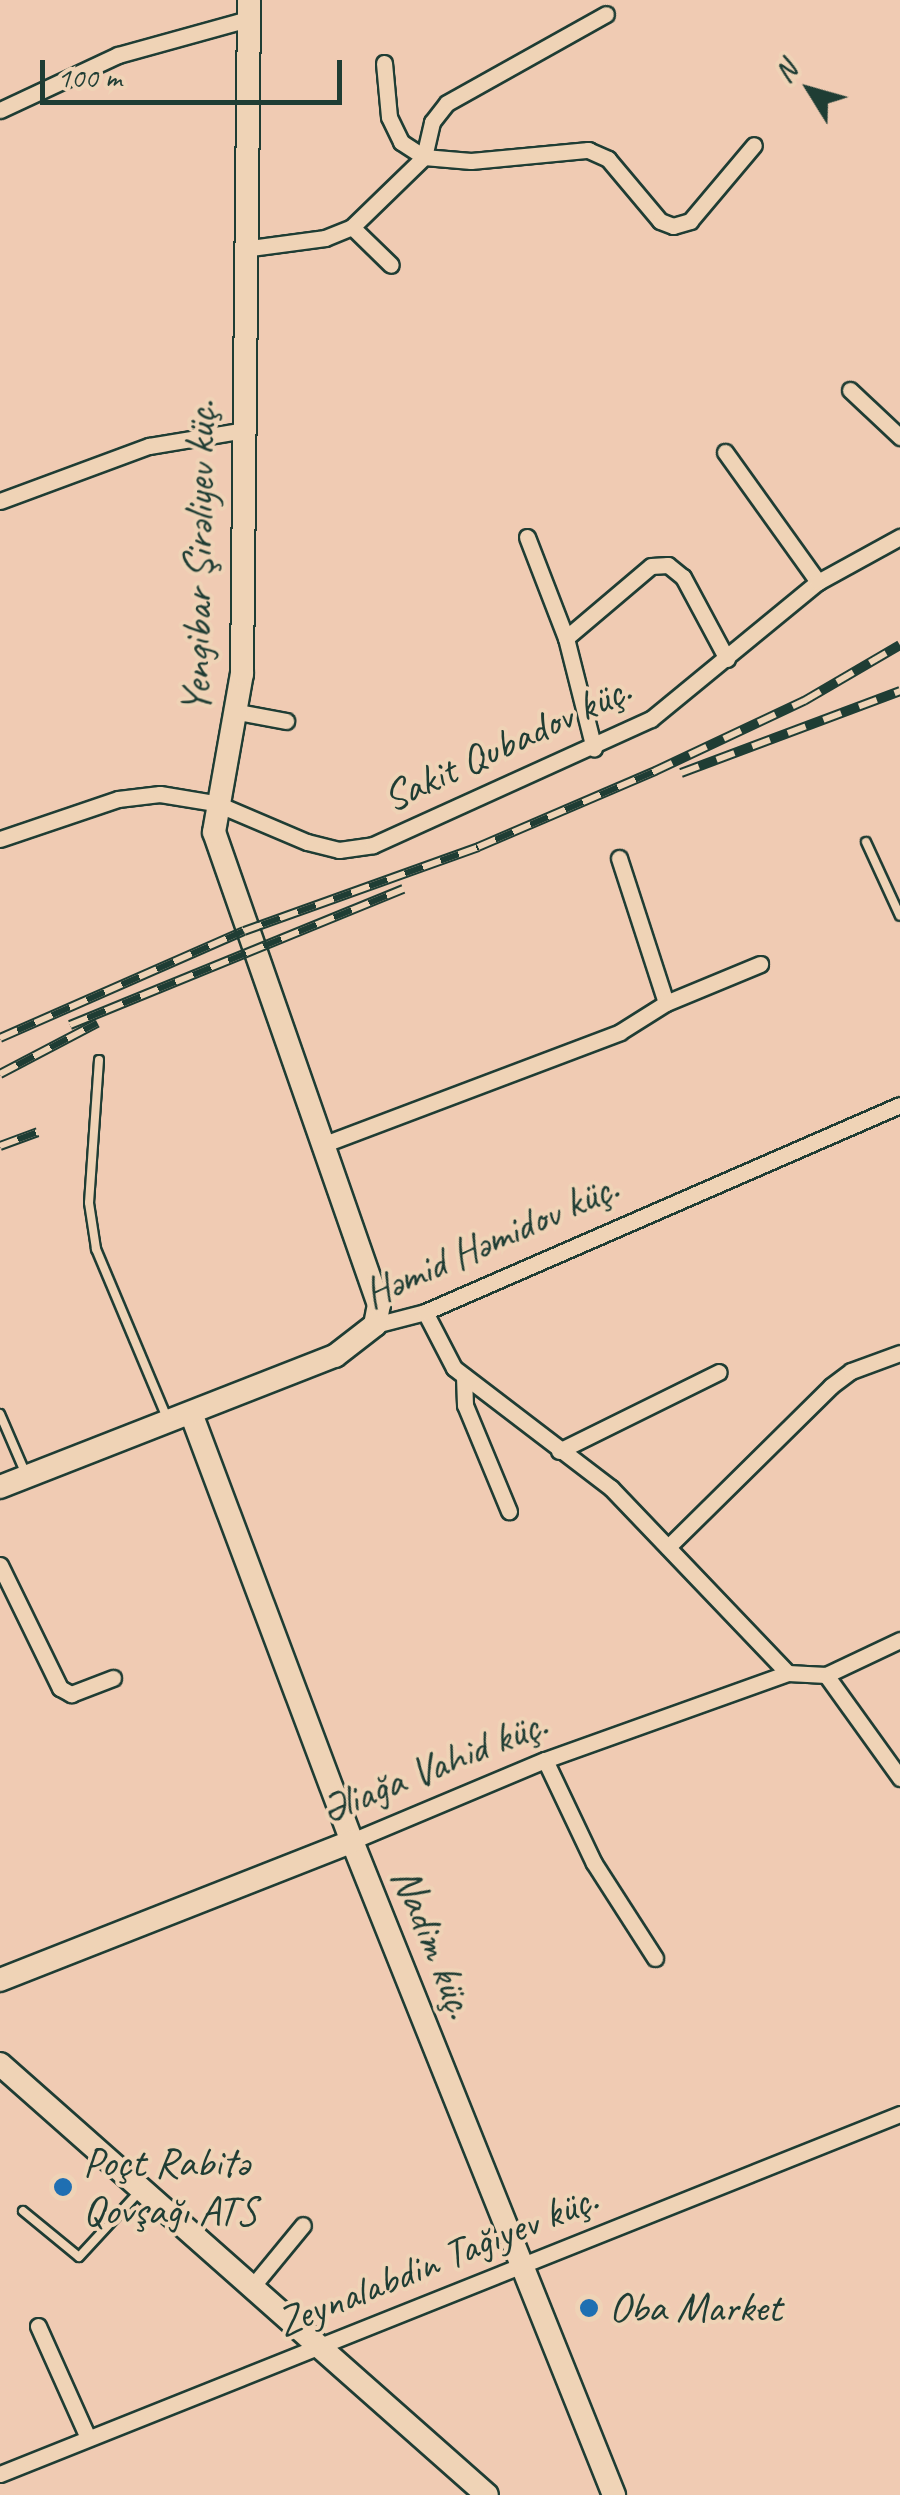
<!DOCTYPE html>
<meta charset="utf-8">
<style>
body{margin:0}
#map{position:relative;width:900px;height:2495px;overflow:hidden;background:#f0cbb3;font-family:Caveat,sans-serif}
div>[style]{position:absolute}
.roads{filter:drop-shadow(2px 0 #1f3d34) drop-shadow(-2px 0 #1f3d34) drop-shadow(0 2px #1f3d34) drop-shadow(0 -2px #1f3d34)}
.lane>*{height:8px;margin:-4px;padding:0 4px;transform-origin:4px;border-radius:4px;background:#efd3b6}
.street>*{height:15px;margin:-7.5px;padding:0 7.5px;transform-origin:7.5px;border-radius:7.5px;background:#efd3b6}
.secondary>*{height:22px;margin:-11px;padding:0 11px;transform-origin:11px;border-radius:11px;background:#efd3b6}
.rail>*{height:10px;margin-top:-5px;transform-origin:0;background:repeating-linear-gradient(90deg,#efd3b6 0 19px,#1f3d34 0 38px);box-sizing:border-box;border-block:2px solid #1f3d34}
.dots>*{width:28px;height:28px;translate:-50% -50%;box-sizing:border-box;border:5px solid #efd3b6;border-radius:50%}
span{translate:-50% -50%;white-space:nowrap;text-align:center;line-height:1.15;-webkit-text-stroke:8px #efd3b6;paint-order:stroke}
.street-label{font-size:42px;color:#1f3d34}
.poi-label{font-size:42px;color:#1f3d34}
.left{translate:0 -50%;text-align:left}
.north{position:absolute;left:760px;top:40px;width:100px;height:100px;-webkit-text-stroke:8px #efd3b6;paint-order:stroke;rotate:307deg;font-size:28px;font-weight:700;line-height:40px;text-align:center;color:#1f3d34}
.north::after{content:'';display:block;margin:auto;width:35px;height:45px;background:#1f3d34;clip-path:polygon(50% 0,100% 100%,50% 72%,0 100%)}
.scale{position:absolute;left:40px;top:60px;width:302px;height:45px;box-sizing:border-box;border:5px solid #1f3d34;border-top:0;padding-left:12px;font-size:30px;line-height:35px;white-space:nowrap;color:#1f3d34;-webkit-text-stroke:8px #efd3b6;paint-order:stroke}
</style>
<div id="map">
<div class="roads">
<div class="lane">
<i style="left:866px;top:842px;width:81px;rotate:65.3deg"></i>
<i style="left:99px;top:1060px;width:143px;rotate:94deg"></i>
<i style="left:89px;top:1203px;width:47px;rotate:81.3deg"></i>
<i style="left:96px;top:1249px;width:186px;rotate:67.2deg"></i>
<i style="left:0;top:1414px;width:63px;rotate:66.7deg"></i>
<i style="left:23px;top:2211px;width:72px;rotate:39.4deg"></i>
<i style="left:79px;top:2257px;width:87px;rotate:-47.3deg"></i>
</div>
<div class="street">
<i style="left:384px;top:63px;width:54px;rotate:84.7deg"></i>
<i style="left:389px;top:117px;width:28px;rotate:64deg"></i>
<i style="left:401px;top:142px;width:27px;rotate:33deg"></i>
<i style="left:424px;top:157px;width:47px;rotate:4.9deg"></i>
<i style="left:471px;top:161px;width:118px;rotate:-5.4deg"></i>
<i style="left:588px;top:150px;width:22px;rotate:24deg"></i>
<i style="left:608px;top:159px;width:81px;rotate:50deg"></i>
<i style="left:660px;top:221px;width:14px;rotate:21deg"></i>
<i style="left:673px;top:226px;width:18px;rotate:-16deg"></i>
<i style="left:690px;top:221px;width:99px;rotate:-49.9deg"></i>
<i style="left:0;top:110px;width:130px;rotate:-25deg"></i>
<i style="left:118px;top:55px;width:135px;rotate:-15.5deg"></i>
<i style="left:352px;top:227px;width:54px;rotate:44.3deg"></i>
<i style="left:243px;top:249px;width:83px;rotate:-7.6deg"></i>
<i style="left:325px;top:238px;width:29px;rotate:-22deg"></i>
<i style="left:352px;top:227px;width:100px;rotate:-44.2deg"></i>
<i style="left:424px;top:157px;width:36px;rotate:-77deg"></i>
<i style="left:432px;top:122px;width:24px;rotate:-52deg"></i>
<i style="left:447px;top:103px;width:182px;rotate:-29.2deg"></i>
<i style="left:850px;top:390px;width:69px;rotate:43.2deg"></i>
<i style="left:725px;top:452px;width:160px;rotate:54.4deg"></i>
<i style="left:0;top:501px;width:159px;rotate:-20.3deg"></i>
<i style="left:149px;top:446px;width:92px;rotate:-9.4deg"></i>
<i style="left:527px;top:537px;width:108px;rotate:68.9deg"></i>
<i style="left:566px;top:638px;width:114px;rotate:75.8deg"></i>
<i style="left:566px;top:638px;width:111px;rotate:-40.3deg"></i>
<i style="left:651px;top:566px;width:17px;rotate:-3deg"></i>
<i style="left:668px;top:565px;width:19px;rotate:39deg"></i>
<i style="left:683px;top:577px;width:93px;rotate:61.8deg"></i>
<i style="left:238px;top:712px;width:49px;rotate:10.6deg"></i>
<i style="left:0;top:839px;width:125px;rotate:-18.7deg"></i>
<i style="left:118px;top:799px;width:42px;rotate:-6.8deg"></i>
<i style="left:160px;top:794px;width:56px;rotate:9.3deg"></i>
<i style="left:215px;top:803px;width:100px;rotate:23deg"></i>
<i style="left:307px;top:842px;width:33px;rotate:14deg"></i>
<i style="left:339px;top:850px;width:34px;rotate:-8deg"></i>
<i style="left:373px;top:845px;width:305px;rotate:-24.4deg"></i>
<i style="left:651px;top:719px;width:216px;rotate:-39.4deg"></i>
<i style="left:818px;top:582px;width:94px;rotate:-28.8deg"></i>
<i style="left:619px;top:858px;width:152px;rotate:72deg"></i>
<i style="left:327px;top:1143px;width:313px;rotate:-20.7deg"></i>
<i style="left:620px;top:1032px;width:54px;rotate:-32.2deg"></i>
<i style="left:666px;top:1003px;width:102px;rotate:-22.5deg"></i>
<i style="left:425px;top:1312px;width:63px;rotate:62.6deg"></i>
<i style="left:454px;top:1368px;width:198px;rotate:37.4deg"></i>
<i style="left:611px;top:1488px;width:256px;rotate:46.3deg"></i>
<i style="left:375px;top:1325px;width:52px;rotate:-14.6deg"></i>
<i style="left:425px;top:1312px;width:518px;rotate:-23.55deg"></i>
<i style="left:464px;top:1376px;width:29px;rotate:88deg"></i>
<i style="left:465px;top:1405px;width:115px;rotate:67.5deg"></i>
<i style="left:559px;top:1451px;width:178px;rotate:-26.3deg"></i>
<i style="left:668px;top:1547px;width:229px;rotate:-44.6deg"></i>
<i style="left:831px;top:1386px;width:25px;rotate:-37deg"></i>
<i style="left:851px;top:1371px;width:52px;rotate:-20.2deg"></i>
<i style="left:0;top:1565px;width:137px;rotate:64deg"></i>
<i style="left:60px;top:1688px;width:13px;rotate:29deg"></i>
<i style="left:71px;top:1694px;width:45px;rotate:-20.9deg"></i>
<i style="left:826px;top:1675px;width:127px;rotate:54.3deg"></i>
<i style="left:545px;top:1760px;width:114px;rotate:64.6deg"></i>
<i style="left:594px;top:1863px;width:113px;rotate:57.3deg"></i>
<i style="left:352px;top:1841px;width:209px;rotate:-22.8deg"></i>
<i style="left:545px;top:1760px;width:258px;rotate:-19.7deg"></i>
<i style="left:788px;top:1673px;width:38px;rotate:3deg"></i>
<i style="left:826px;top:1675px;width:82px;rotate:-25.3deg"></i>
<i style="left:252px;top:2287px;width:80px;rotate:-50.6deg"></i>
<i style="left:38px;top:2326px;width:123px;rotate:65.9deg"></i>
<i style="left:0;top:2474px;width:969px;rotate:-21.8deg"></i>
</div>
<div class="secondary">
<i style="left:192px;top:1416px;width:454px;rotate:69.4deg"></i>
<i style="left:352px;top:1841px;width:705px;rotate:68.17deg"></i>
<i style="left:0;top:1487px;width:360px;rotate:-21.4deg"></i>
<i style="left:335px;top:1356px;width:51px;rotate:-37.8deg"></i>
<i style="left:375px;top:1325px;width:20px;rotate:-79deg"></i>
<i style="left:379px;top:1305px;width:501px;rotate:-109.23deg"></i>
<i style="left:214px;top:832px;width:160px;rotate:-80deg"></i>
<i style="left:242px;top:674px;width:674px;rotate:-89.4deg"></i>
<i style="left:0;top:1980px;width:378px;rotate:-21.5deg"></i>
<i style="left:0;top:2064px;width:650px;rotate:41.51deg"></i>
</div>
</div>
<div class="rail">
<i style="left:681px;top:773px;width:234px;rotate:-20.5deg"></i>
<i style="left:70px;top:1025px;width:360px;rotate:-22.2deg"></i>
<i style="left:0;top:1038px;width:266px;rotate:-23.7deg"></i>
<i style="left:244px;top:931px;width:249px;rotate:-19.7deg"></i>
<i style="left:478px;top:847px;width:193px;rotate:-23.2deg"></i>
<i style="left:655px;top:771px;width:165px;rotate:-25.2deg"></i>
<i style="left:804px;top:701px;width:111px;rotate:-30.3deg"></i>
<i style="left:0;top:1074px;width:110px;rotate:-27.7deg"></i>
<i style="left:0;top:1146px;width:40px;rotate:-20.2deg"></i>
</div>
<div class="dots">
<i style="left:63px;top:2187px;background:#1f6fb2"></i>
<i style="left:589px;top:2308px;background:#1f6fb2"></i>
</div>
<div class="street-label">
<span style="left:199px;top:557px;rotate:-89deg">Yengibar Şirəliyev küç.</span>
<span style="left:507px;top:744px;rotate:-25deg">Sakit Qubadov küç.</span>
<span style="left:491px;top:1241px;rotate:-24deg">Həmid Həmidov küç.</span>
<span style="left:434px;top:1767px;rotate:-22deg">Əliağa Vahid küç.</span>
<span style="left:433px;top:1943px;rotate:68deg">Nadim küç.</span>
<span style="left:437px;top:2261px;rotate:-22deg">Zeynalabdin Tağıyev küç.</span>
</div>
<div class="poi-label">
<span class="left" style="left:83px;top:2187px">Poçt Rabitə<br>Qovşağı ATS</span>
<span class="left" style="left:609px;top:2308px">Oba Market</span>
</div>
<div class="north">N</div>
<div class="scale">100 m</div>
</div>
